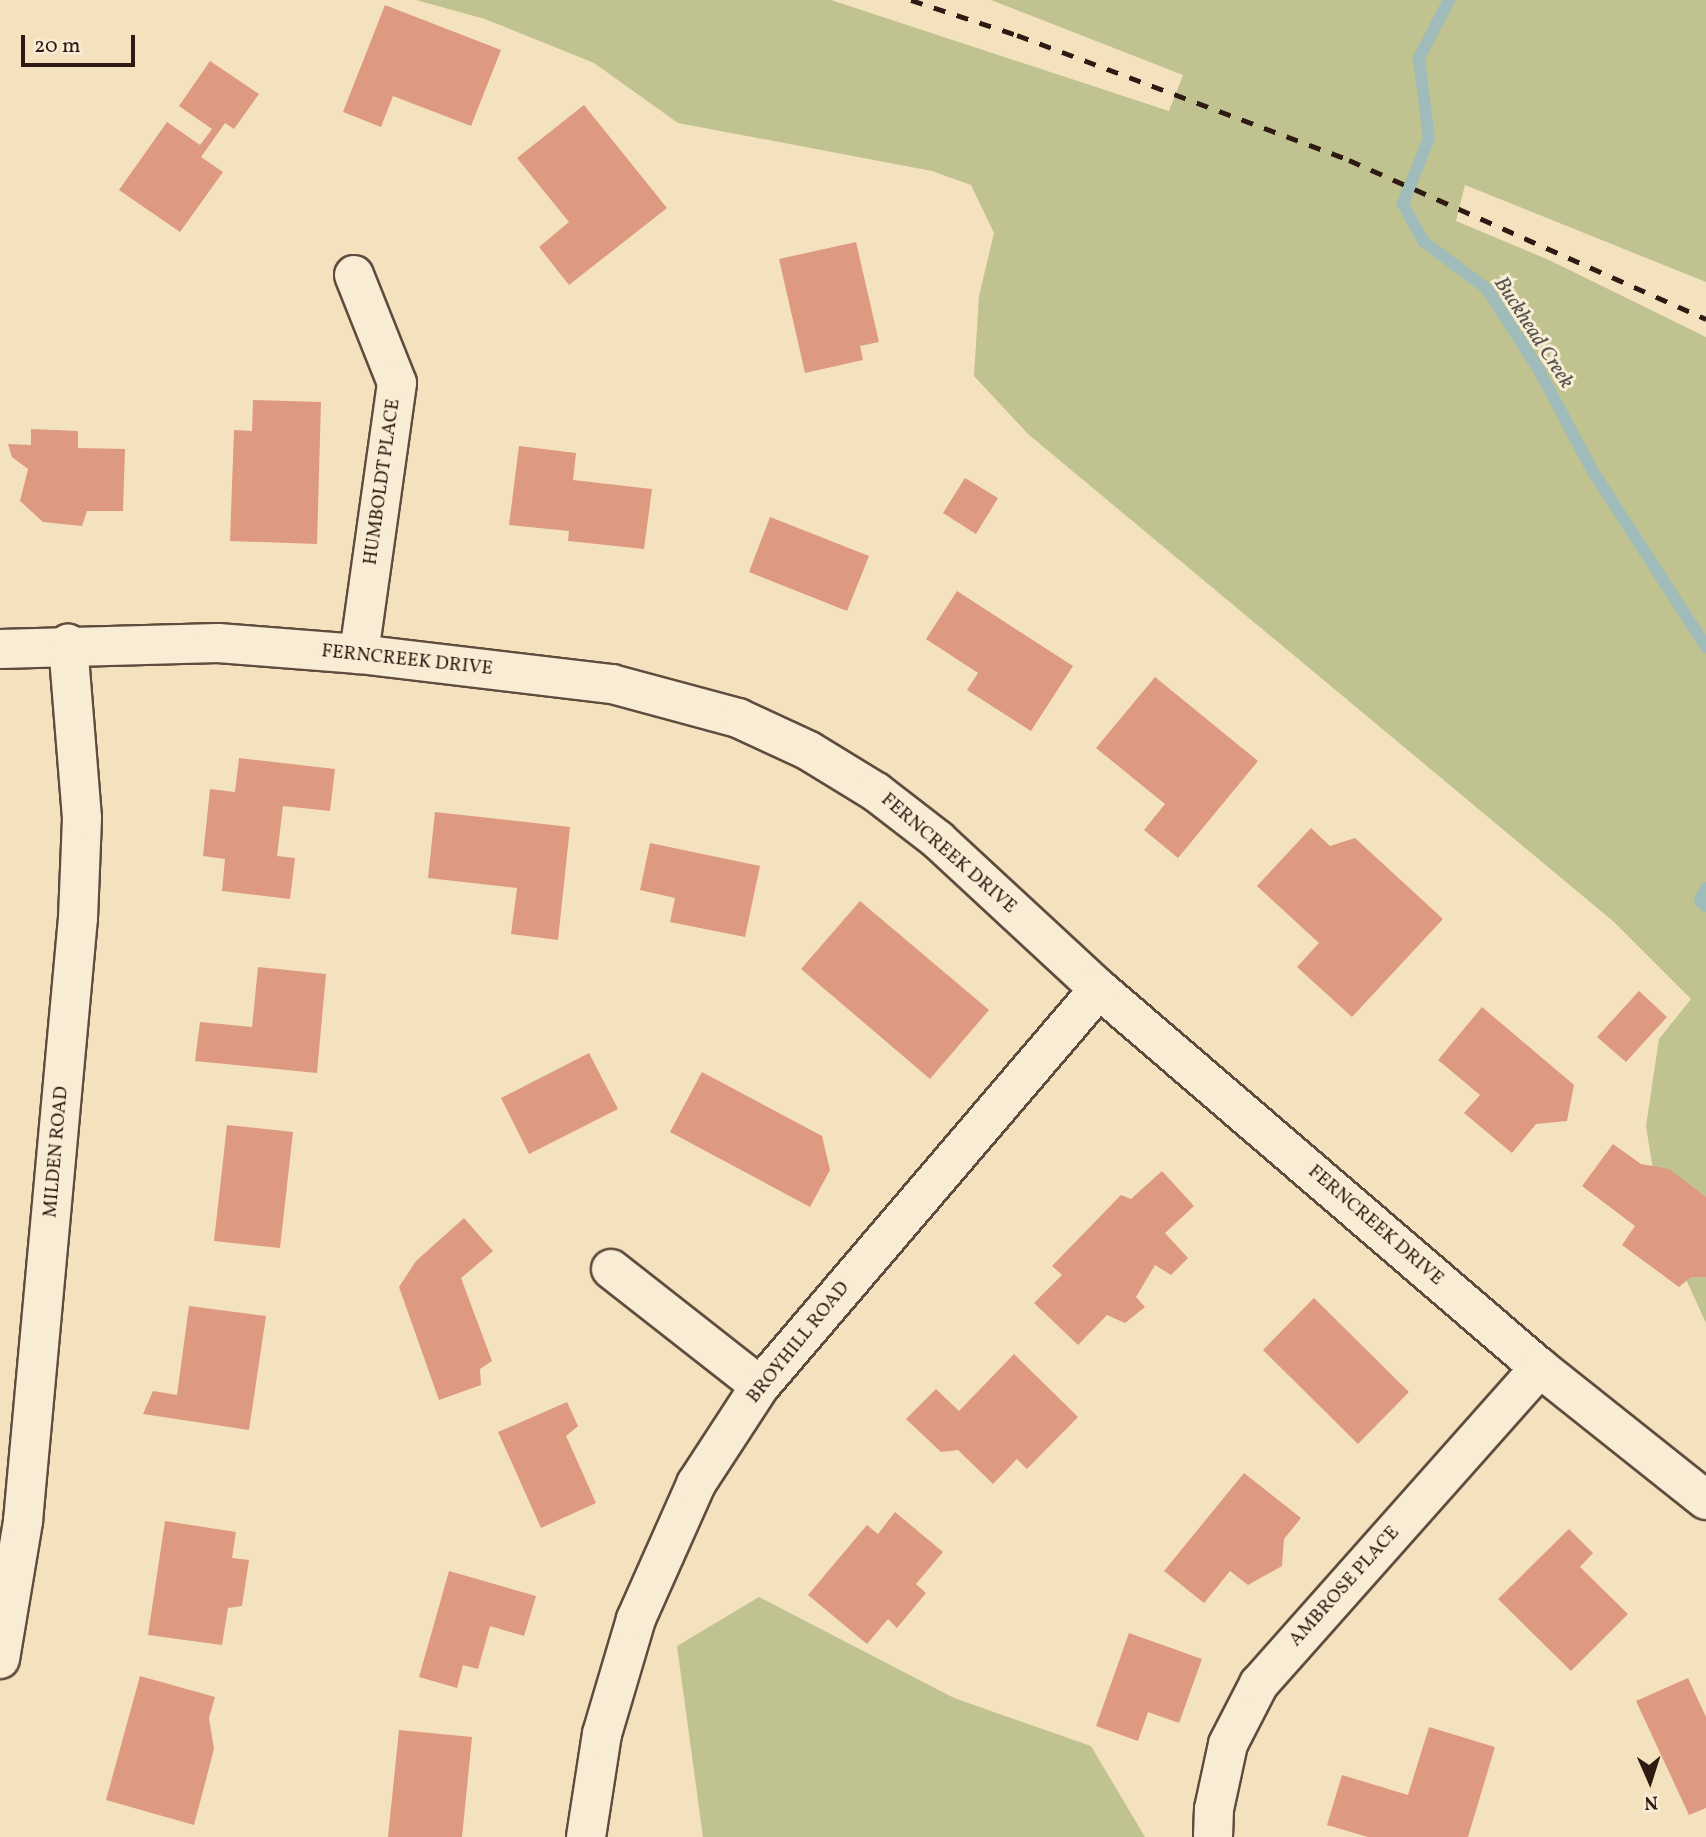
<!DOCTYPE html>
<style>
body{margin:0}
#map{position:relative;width:1706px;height:1837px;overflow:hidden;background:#f4e2bf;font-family:Vollkorn,serif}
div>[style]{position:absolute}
.green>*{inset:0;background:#c0c28f}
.stream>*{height:12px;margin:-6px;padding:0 6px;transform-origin:6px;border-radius:6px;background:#9fbcbb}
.building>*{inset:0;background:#dd9a80}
.roads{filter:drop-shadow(2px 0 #604c3e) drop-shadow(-2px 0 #604c3e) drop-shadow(0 2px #604c3e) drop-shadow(0 -2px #604c3e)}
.minor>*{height:38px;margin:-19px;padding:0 19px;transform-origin:19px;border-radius:19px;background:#f8ecd5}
.rail>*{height:5px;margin-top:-2.5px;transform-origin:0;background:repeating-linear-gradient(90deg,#2f1a13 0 12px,transparent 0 24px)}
span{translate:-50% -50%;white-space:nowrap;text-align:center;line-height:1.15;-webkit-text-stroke:6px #f8ecd5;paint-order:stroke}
.street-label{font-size:19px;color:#2f1a13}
.water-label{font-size:21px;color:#56534e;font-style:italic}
.north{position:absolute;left:1615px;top:1746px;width:70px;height:70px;-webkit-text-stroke:5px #f8ecd5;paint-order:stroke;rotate:177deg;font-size:19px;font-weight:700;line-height:28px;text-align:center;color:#2f1a13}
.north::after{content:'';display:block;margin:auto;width:24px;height:32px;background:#2f1a13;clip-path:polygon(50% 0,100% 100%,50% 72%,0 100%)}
.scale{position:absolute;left:21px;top:35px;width:114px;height:32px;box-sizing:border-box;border:4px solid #2f1a13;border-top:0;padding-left:9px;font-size:21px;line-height:24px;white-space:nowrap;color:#2f1a13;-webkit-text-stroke:5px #f8ecd5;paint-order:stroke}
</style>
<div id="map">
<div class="green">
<i style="clip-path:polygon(416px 0,831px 0,1169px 111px,1183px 75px,991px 0,1706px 0,1706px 282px,1465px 185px,1456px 221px,1549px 260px,1706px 337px,1706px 1323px,1662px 1227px,1646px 1126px,1659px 1039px,1691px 999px,1614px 922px,1028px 434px,974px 376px,979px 296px,994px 233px,971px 185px,932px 171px,678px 123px,594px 63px,485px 19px)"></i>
<i style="clip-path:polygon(759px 1597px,954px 1698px,1091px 1746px,1145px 1837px,703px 1837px,677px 1646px)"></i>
</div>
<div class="stream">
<i style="left:1449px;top:0;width:65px;rotate:117.3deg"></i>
<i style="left:1419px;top:58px;width:81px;rotate:82.9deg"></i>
<i style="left:1429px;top:138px;width:71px;rotate:111.5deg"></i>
<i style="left:1403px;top:204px;width:42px;rotate:61.6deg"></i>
<i style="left:1423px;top:241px;width:80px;rotate:36.9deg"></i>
<i style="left:1487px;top:289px;width:96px;rotate:57.3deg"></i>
<i style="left:1539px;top:370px;width:113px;rotate:62.1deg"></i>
<i style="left:1592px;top:470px;width:211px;rotate:57.2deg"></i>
<i style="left:1706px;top:888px;width:14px;rotate:115deg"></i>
<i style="left:1700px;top:901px;width:8px;rotate:40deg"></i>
</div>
<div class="building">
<i style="clip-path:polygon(385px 5px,501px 50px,471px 126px,393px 96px,381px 127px,343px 112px)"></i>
<i style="clip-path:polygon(210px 61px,259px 94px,234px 129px,225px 123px,201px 157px,223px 172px,180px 232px,119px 190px,167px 122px,200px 145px,212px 129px,179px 106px)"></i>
<i style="clip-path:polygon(584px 105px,667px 208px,569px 285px,539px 247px,569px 222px,517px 158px)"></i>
<i style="clip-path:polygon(856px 242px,879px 342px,860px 346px,863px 360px,805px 373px,779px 259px)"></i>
<i style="clip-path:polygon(253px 400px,321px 402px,317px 544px,230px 541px,234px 430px,252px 431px)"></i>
<i style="clip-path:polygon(31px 429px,78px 431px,78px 448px,125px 449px,123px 511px,87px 511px,82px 526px,43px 522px,20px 501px,28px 469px,12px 457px,8px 444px,31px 445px)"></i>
<i style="clip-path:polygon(519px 446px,576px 453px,573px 480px,652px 489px,644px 549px,568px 541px,569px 531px,509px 525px)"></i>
<i style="clip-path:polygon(965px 478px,998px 498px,976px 534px,943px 513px)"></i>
<i style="clip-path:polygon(770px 517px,869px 556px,847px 611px,749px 572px)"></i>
<i style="clip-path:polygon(957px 591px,1073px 666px,1031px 731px,967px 690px,978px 673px,926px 639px)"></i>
<i style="clip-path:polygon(1155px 677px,1258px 761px,1178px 858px,1144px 830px,1165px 804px,1096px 748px)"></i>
<i style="clip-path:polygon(239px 758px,335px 769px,330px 811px,283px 806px,277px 856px,295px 858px,290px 899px,222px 891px,225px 859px,203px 856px,210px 789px,235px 792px)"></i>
<i style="clip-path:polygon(435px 812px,570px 827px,558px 940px,511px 934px,517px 888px,428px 878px)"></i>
<i style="clip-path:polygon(1311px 828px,1330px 846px,1355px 838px,1443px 919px,1352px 1017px,1297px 967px,1319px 943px,1257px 886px)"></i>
<i style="clip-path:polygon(650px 843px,760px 866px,745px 937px,670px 922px,675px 898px,640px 890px)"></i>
<i style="clip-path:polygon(860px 901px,989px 1010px,930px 1079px,801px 969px)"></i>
<i style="clip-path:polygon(258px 967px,326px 974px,317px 1073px,195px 1061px,200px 1022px,252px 1027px)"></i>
<i style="clip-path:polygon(1639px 991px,1667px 1017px,1626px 1062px,1597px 1037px)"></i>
<i style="clip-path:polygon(1482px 1007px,1574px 1085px,1567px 1121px,1536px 1124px,1512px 1153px,1464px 1113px,1480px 1095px,1438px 1060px)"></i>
<i style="clip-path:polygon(589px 1053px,618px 1109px,529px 1154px,501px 1098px)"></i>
<i style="clip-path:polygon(702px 1072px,822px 1136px,830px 1170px,810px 1207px,670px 1132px)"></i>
<i style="clip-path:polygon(227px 1125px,293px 1132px,280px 1248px,214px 1241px)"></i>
<i style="clip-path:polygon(1613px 1144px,1641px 1164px,1669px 1169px,1706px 1197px,1706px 1277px,1691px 1277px,1679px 1287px,1622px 1245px,1635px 1226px,1582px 1186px)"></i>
<i style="clip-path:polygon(1162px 1171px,1194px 1206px,1165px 1233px,1188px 1258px,1171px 1275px,1155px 1265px,1136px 1297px,1145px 1307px,1125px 1323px,1107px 1315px,1078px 1345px,1034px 1303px,1062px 1275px,1052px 1266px,1121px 1195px,1131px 1199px)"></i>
<i style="clip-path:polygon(464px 1218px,493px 1251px,461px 1278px,492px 1361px,480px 1369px,481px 1385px,439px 1400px,399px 1287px,416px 1261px)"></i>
<i style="clip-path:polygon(1314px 1298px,1409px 1392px,1358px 1444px,1263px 1350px)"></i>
<i style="clip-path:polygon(189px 1306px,266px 1316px,249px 1430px,143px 1414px,153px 1391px,177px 1395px)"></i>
<i style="clip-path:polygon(1014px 1354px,1078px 1417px,1027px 1469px,1017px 1459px,993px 1484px,958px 1450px,941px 1452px,906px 1419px,936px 1389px,959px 1411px)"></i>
<i style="clip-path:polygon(567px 1402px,578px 1426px,566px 1436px,596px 1503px,541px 1528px,498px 1432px)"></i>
<i style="clip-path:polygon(1244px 1473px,1301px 1518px,1284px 1539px,1282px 1566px,1248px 1585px,1230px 1571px,1204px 1603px,1164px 1571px)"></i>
<i style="clip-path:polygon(895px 1512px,943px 1552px,916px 1584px,926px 1593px,897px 1628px,888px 1619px,867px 1644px,808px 1595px,867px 1525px,878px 1534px)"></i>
<i style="clip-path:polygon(165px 1521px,236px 1532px,232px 1558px,249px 1560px,242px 1606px,228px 1608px,222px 1645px,148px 1635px)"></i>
<i style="clip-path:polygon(1569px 1529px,1593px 1553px,1580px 1567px,1628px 1614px,1571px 1671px,1498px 1599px)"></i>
<i style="clip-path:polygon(449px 1571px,536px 1596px,524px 1636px,490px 1626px,478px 1669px,463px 1665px,457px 1688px,419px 1677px)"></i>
<i style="clip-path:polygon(1129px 1633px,1202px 1659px,1179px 1723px,1148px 1712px,1138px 1741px,1096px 1726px)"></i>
<i style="clip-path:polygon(140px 1676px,215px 1697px,209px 1718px,214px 1749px,194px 1825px,106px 1800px)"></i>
<i style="clip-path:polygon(1688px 1678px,1706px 1717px,1706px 1808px,1689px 1815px,1636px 1701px)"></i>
<i style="clip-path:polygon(1429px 1727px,1495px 1747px,1468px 1837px,1368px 1837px,1327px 1825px,1342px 1775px,1408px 1795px)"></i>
<i style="clip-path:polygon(399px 1730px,472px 1737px,462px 1837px,388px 1837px)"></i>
</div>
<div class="roads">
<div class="minor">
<i style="left:354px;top:275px;width:116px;rotate:68.3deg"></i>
<i style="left:397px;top:383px;width:274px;rotate:98deg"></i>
<i style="left:0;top:649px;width:218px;rotate:-1.6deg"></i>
<i style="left:218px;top:643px;width:141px;rotate:4.5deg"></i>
<i style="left:359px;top:654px;width:255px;rotate:6.8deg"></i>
<i style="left:612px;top:684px;width:131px;rotate:15.1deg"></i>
<i style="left:738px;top:718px;width:78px;rotate:24.9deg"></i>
<i style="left:809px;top:751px;width:79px;rotate:31.5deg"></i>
<i style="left:876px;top:792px;width:78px;rotate:37.7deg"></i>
<i style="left:938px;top:840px;width:219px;rotate:42.8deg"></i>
<i style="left:1099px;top:989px;width:581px;rotate:40.68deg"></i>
<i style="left:1540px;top:1368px;width:212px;rotate:38.5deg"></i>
<i style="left:611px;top:1269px;width:189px;rotate:38.1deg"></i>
<i style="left:0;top:1659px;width:140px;rotate:-80.5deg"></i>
<i style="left:23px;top:1521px;width:606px;rotate:-84.79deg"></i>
<i style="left:78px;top:918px;width:100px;rotate:-87.7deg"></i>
<i style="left:82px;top:818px;width:175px;rotate:-94.6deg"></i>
<i style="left:586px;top:1837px;width:104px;rotate:-81.2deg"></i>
<i style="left:602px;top:1734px;width:120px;rotate:-73.5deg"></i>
<i style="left:636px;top:1619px;width:148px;rotate:-66deg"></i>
<i style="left:696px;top:1484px;width:117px;rotate:-56.9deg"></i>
<i style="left:760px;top:1386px;width:522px;rotate:-49.51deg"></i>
<i style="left:1213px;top:1837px;width:28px;rotate:-88deg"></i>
<i style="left:1214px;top:1809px;width:66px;rotate:-77.8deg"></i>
<i style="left:1228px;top:1744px;width:68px;rotate:-62.7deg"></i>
<i style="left:1259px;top:1684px;width:423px;rotate:-48.4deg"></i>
</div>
</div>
<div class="rail">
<i style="left:911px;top:0;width:112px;rotate:18.3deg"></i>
<i style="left:1017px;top:35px;width:355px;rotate:20.6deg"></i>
<i style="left:1349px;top:160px;width:391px;rotate:24deg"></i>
</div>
<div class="street-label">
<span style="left:383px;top:482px;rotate:-82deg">HUMBOLDT PLACE</span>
<span style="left:407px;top:661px;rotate:6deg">FERNCREEK DRIVE</span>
<span style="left:948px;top:854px;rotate:41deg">FERNCREEK DRIVE</span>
<span style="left:57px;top:1152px;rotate:-85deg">MILDEN ROAD</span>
<span style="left:1375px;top:1226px;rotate:41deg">FERNCREEK DRIVE</span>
<span style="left:799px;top:1343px;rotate:-51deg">BROYHILL ROAD</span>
<span style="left:1345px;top:1587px;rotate:-48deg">AMBROSE PLACE</span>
</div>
<div class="water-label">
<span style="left:1533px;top:333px;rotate:57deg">Buckhead Creek</span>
</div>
<div class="north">N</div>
<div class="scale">20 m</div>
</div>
